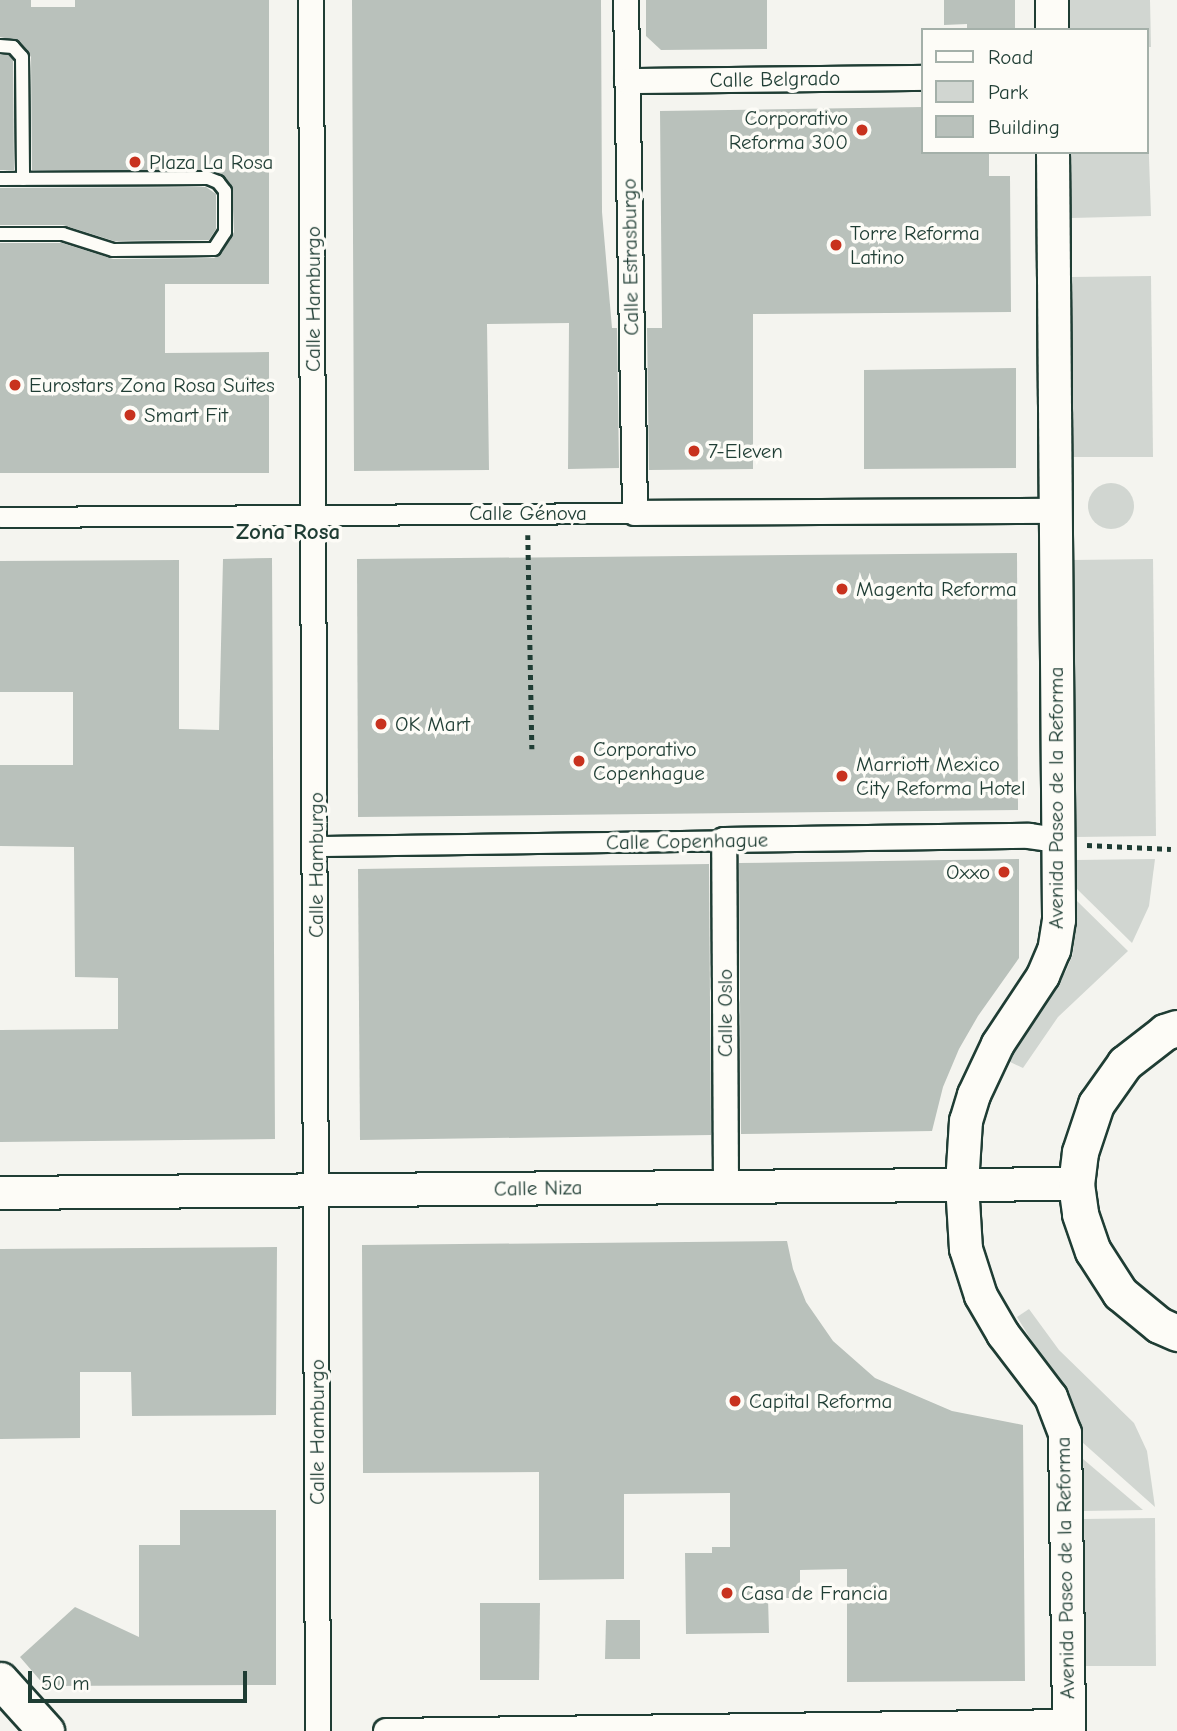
<!DOCTYPE html>
<meta charset="utf-8">
<style>
body{margin:0}
#map{position:relative;width:1177px;height:1731px;overflow:hidden;background:#f4f4ef;font-family:"Comic Neue",sans-serif}
div>[style]{position:absolute}
.green>*{inset:0;background:#d1d6d1}
.round{border-radius:50%}
.building>*{inset:0;background:#b9c1bb}
.path>*{height:4.5px;margin-top:-2.25px;transform-origin:0;background:repeating-linear-gradient(90deg,#1f3d34 0 5px,transparent 0 10px)}
.roads{filter:drop-shadow(2px 0 #1f3d34) drop-shadow(-2px 0 #1f3d34) drop-shadow(0 2px #1f3d34) drop-shadow(0 -2px #1f3d34)}
.service>*{height:12px;margin:-6px;padding:0 6px;transform-origin:6px;border-radius:6px;background:#fdfcf7}
.pedestrian>*{height:19px;margin:-9.5px;padding:0 9.5px;transform-origin:9.5px;border-radius:9.5px;background:#fdfcf7}
.minor>*{height:24px;margin:-12px;padding:0 12px;transform-origin:12px;border-radius:12px;background:#fdfcf7}
.tertiary>*{height:32px;margin:-16px;padding:0 16px;transform-origin:16px;border-radius:16px;background:#fdfcf7}
.secondary>*{height:35px;margin:-17.5px;padding:0 17.5px;transform-origin:17.5px;border-radius:17.5px;background:#fdfcf7}
.dots>*{width:19px;height:19px;translate:-50% -50%;box-sizing:border-box;border:4px solid #fdfcf7;border-radius:50%}
span{translate:-50% -50%;white-space:nowrap;text-align:center;line-height:1.15;-webkit-text-stroke:7px #fdfcf7;paint-order:stroke}
.street-label{font-size:21px;color:#1f3d34}
.poi-label{font-size:21px;color:#1f3d34}
.right{translate:-100% -50%;text-align:right}
.left{translate:0 -50%;text-align:left}
.neighbourhood-label{font-size:23px;color:#1f3d34;font-weight:700}
.legend{position:absolute;left:921px;top:28px;width:228px;height:126px;box-sizing:border-box;background:#fdfcf7;border:2px solid #a4b0a9;margin:0;padding:9px 12px;list-style:none;font-size:21px;color:#1f3d34}
.legend li{display:flex;align-items:center;gap:14px;height:35px}
.legend b{width:35px;border:2px solid #a4b0a9}
.scale{position:absolute;left:28px;top:1671px;width:219px;height:32px;box-sizing:border-box;border:4px solid #1f3d34;border-top:0;padding-left:9px;font-size:21px;line-height:24px;white-space:nowrap;color:#1f3d34;-webkit-text-stroke:5px #fdfcf7;paint-order:stroke}
</style>
<div id="map">
<div class="green">
<i style="clip-path:polygon(1069px 0,1150px 0,1151px 47px,1147px 47px,1147px 30px,1070px 30px)"></i>
<i style="clip-path:polygon(1147px 100px,1151px 216px,1071px 218px,1070px 152px,1147px 152px)"></i>
<i style="clip-path:polygon(1151px 276px,1153px 457px,1073px 457px,1071px 277px)"></i>
<i class="round" style="left:1088px;top:483px;width:46px;height:46px"></i>
<i style="clip-path:polygon(1153px 559px,1156px 836px,1076px 837px,1073px 560px)"></i>
<i style="clip-path:polygon(1155px 859px,1149px 906px,1132px 943px,1076px 888px,1076px 860px)"></i>
<i style="clip-path:polygon(1077px 901px,1128px 951px,1058px 1017px,1023px 1068px,1008px 1061px,1066px 971px,1073px 954px)"></i>
<i style="clip-path:polygon(1029px 1309px,1059px 1350px,1134px 1423px,1147px 1451px,1155px 1507px,1082px 1442px,1072px 1406px,1017px 1317px)"></i>
<i style="clip-path:polygon(1083px 1459px,1143px 1510px,1084px 1511px)"></i>
<i style="clip-path:polygon(1155px 1518px,1156px 1666px,1085px 1666px,1084px 1519px)"></i>
</div>
<div class="building">
<i style="clip-path:polygon(0 0,31px 0,31px 7px,75px 7px,75px 0,269px 0,269px 284px,165px 284px,165px 353px,269px 352px,269px 473px,0 473px,0 243px,62px 243px,113px 259px,214px 258px,221px 254px,234px 232px,232px 186px,224px 176px,211px 170px,32px 170px,31px 57px,19px 41px,0 37px)"></i>
<i style="clip-path:polygon(352px 0,601px 0,602px 212px,612px 328px,617px 328px,619px 468px,568px 469px,569px 323px,487px 324px,489px 470px,354px 471px)"></i>
<i style="clip-path:polygon(646px 0,767px 0,767px 49px,661px 50px,646px 36px)"></i>
<i style="clip-path:polygon(944px 0,1015px 0,1015px 30px,967px 30px,967px 24px,944px 25px)"></i>
<i style="clip-path:polygon(0 55px,9px 55px,13px 60px,14px 170px,0 170px)"></i>
<i style="clip-path:polygon(923px 107px,923px 152px,989px 152px,989px 176px,1010px 176px,1011px 312px,753px 314px,753px 469px,649px 470px,647px 328px,662px 328px,660px 111px)"></i>
<i style="clip-path:polygon(206px 187px,216px 194px,216px 229px,209px 240px,114px 241px,63px 225px,0 225px,0 188px)"></i>
<i style="clip-path:polygon(1016px 368px,1016px 468px,864px 469px,864px 370px)"></i>
<i style="clip-path:polygon(1017px 553px,1018px 810px,358px 817px,357px 559px)"></i>
<i style="clip-path:polygon(272px 558px,275px 1139px,0 1142px,0 1030px,118px 1029px,118px 978px,75px 977px,74px 847px,0 846px,0 765px,73px 765px,73px 692px,0 692px,0 561px,179px 560px,179px 729px,219px 730px,223px 559px)"></i>
<i style="clip-path:polygon(1019px 859px,1019px 958px,978px 1016px,959px 1049px,943px 1087px,932px 1131px,741px 1134px,739px 863px)"></i>
<i style="clip-path:polygon(709px 864px,711px 1135px,360px 1140px,358px 869px)"></i>
<i style="clip-path:polygon(787px 1241px,793px 1269px,806px 1302px,833px 1341px,875px 1378px,952px 1411px,1023px 1425px,1025px 1681px,847px 1682px,847px 1569px,800px 1570px,800px 1598px,768px 1598px,769px 1633px,686px 1634px,685px 1553px,712px 1553px,712px 1547px,730px 1547px,730px 1493px,624px 1494px,624px 1579px,539px 1580px,539px 1472px,363px 1473px,362px 1245px)"></i>
<i style="clip-path:polygon(277px 1247px,276px 1415px,132px 1416px,131px 1372px,80px 1372px,80px 1438px,0 1439px,0 1249px)"></i>
<i style="clip-path:polygon(180px 1510px,276px 1510px,276px 1685px,45px 1686px,20px 1657px,75px 1607px,139px 1637px,139px 1545px,180px 1545px)"></i>
<i style="clip-path:polygon(480px 1603px,540px 1603px,539px 1680px,480px 1680px)"></i>
<i style="clip-path:polygon(606px 1620px,640px 1620px,640px 1659px,605px 1659px)"></i>
</div>
<div class="path">
<i style="left:528px;top:535px;width:214px;rotate:88.9deg"></i>
<i style="left:1087px;top:845px;width:84px;rotate:2.7deg"></i>
</div>
<div class="roads">
<div class="service">
<i style="left:0;top:46px;width:13px;rotate:4deg"></i>
<i style="left:13px;top:47px;width:13px;rotate:48deg"></i>
<i style="left:22px;top:57px;width:122px;rotate:89.5deg"></i>
<i style="left:0;top:179px;width:208px;rotate:-0.3deg"></i>
<i style="left:208px;top:178px;width:11px;rotate:22deg"></i>
<i style="left:218px;top:182px;width:11px;rotate:52deg"></i>
<i style="left:225px;top:191px;width:41px;rotate:90deg"></i>
<i style="left:225px;top:232px;width:20px;rotate:123deg"></i>
<i style="left:214px;top:249px;width:101px;rotate:179.4deg"></i>
<i style="left:113px;top:250px;width:52px;rotate:-162.3deg"></i>
<i style="left:63px;top:234px;width:63px;rotate:180deg"></i>
</div>
<div class="pedestrian">
<i style="left:0;top:517px;width:635px;rotate:-0.36deg"></i>
<i style="left:315px;top:846px;width:409px;rotate:-0.8deg"></i>
</div>
<div class="minor">
<i style="left:311px;top:0;width:1731px;rotate:89.77deg"></i>
<i style="left:626px;top:0;width:513px;rotate:88.99deg"></i>
<i style="left:635px;top:513px;width:420px;rotate:-0.3deg"></i>
<i style="left:627px;top:81px;width:296px;rotate:-0.6deg"></i>
<i style="left:726px;top:1186px;width:346px;rotate:-90.3deg"></i>
<i style="left:724px;top:840px;width:305px;rotate:-0.8deg"></i>
<i style="left:1029px;top:836px;width:29px;rotate:8deg"></i>
<i style="left:386px;top:1731px;width:683px;rotate:-0.75deg"></i>
</div>
<div class="tertiary">
<i style="left:1052px;top:0;width:30px;rotate:90deg"></i>
<i style="left:1053px;top:152px;width:768px;rotate:89.55deg"></i>
<i style="left:1059px;top:920px;width:30px;rotate:99deg"></i>
<i style="left:1054px;top:950px;width:28px;rotate:113deg"></i>
<i style="left:1043px;top:976px;width:82px;rotate:123.5deg"></i>
<i style="left:998px;top:1044px;width:56px;rotate:115.2deg"></i>
<i style="left:974px;top:1095px;width:27px;rotate:107deg"></i>
<i style="left:966px;top:1121px;width:63px;rotate:93.6deg"></i>
<i style="left:962px;top:1184px;width:65px;rotate:86.5deg"></i>
<i style="left:966px;top:1249px;width:49px;rotate:72.3deg"></i>
<i style="left:981px;top:1296px;width:44px;rotate:59.9deg"></i>
<i style="left:1003px;top:1334px;width:79px;rotate:52.7deg"></i>
<i style="left:1051px;top:1397px;width:39px;rotate:69deg"></i>
<i style="left:1065px;top:1433px;width:298px;rotate:89.2deg"></i>
<i style="left:0;top:1193px;width:1076px;rotate:-0.48deg"></i>
</div>
<div class="secondary">
<i style="left:1177px;top:1028px;width:13px;rotate:162deg"></i>
<i style="left:1165px;top:1032px;width:51px;rotate:142.2deg"></i>
<i style="left:1125px;top:1063px;width:50px;rotate:125.3deg"></i>
<i style="left:1096px;top:1104px;width:51px;rotate:108.4deg"></i>
<i style="left:1080px;top:1152px;width:32px;rotate:97deg"></i>
<i style="left:1076px;top:1184px;width:30px;rotate:82deg"></i>
<i style="left:1080px;top:1214px;width:39px;rotate:71deg"></i>
<i style="left:1093px;top:1251px;width:50px;rotate:57.3deg"></i>
<i style="left:1120px;top:1293px;width:50px;rotate:39.4deg"></i>
<i style="left:1159px;top:1325px;width:20px;rotate:24deg"></i>
<i style="left:0;top:1680px;width:69px;rotate:48deg"></i>
</div>
</div>
<div class="dots">
<i style="left:862px;top:130px;background:#c8321e"></i>
<i style="left:135px;top:162px;background:#c8321e"></i>
<i style="left:836px;top:245px;background:#c8321e"></i>
<i style="left:15px;top:385px;background:#c8321e"></i>
<i style="left:130px;top:415px;background:#c8321e"></i>
<i style="left:694px;top:451px;background:#c8321e"></i>
<i style="left:842px;top:589px;background:#c8321e"></i>
<i style="left:381px;top:724px;background:#c8321e"></i>
<i style="left:579px;top:761px;background:#c8321e"></i>
<i style="left:842px;top:776px;background:#c8321e"></i>
<i style="left:1004px;top:872px;background:#c8321e"></i>
<i style="left:735px;top:1401px;background:#c8321e"></i>
<i style="left:727px;top:1593px;background:#c8321e"></i>
</div>
<div class="street-label">
<span style="left:775px;top:79px;rotate:-1deg">Calle Belgrado</span>
<span style="left:630px;top:257px;rotate:-91deg">Calle Estrasburgo</span>
<span style="left:313px;top:299px;rotate:-90deg">Calle Hamburgo</span>
<span style="left:528px;top:513px">Calle Génova</span>
<span style="left:1056px;top:798px;rotate:-90deg">Avenida Paseo de la Reforma</span>
<span style="left:687px;top:841px;rotate:-1deg">Calle Copenhague</span>
<span style="left:316px;top:865px;rotate:-90deg">Calle Hamburgo</span>
<span style="left:725px;top:1013px;rotate:-90deg">Calle Oslo</span>
<span style="left:538px;top:1188px;rotate:-1deg">Calle Niza</span>
<span style="left:317px;top:1432px;rotate:-90deg">Calle Hamburgo</span>
<span style="left:1065px;top:1568px;rotate:-91deg">Avenida Paseo de la Reforma</span>
</div>
<div class="poi-label">
<span class="right" style="left:848px;top:130px">Corporativo<br>Reforma 300</span>
<span class="left" style="left:149px;top:162px">Plaza La Rosa</span>
<span class="left" style="left:850px;top:245px">Torre Reforma<br>Latino</span>
<span class="left" style="left:29px;top:385px">Eurostars Zona Rosa Suites</span>
<span class="left" style="left:144px;top:415px">Smart Fit</span>
<span class="left" style="left:708px;top:451px">7-Eleven</span>
<span class="left" style="left:856px;top:589px">Magenta Reforma</span>
<span class="left" style="left:395px;top:724px">OK Mart</span>
<span class="left" style="left:593px;top:761px">Corporativo<br>Copenhague</span>
<span class="left" style="left:856px;top:776px">Marriott Mexico<br>City Reforma Hotel</span>
<span class="right" style="left:990px;top:872px">Oxxo</span>
<span class="left" style="left:749px;top:1401px">Capital Reforma</span>
<span class="left" style="left:741px;top:1593px">Casa de Francia</span>
</div>
<div class="neighbourhood-label">
<span style="left:288px;top:532px">Zona Rosa</span>
</div>
<ul class="legend">
<li><b style="height:9px;background:#fdfcf7"></b>Road</li>
<li><b style="height:19px;background:#d1d6d1"></b>Park</li>
<li><b style="height:19px;background:#b9c1bb"></b>Building</li>
</ul>
<div class="scale">50 m</div>
</div>
